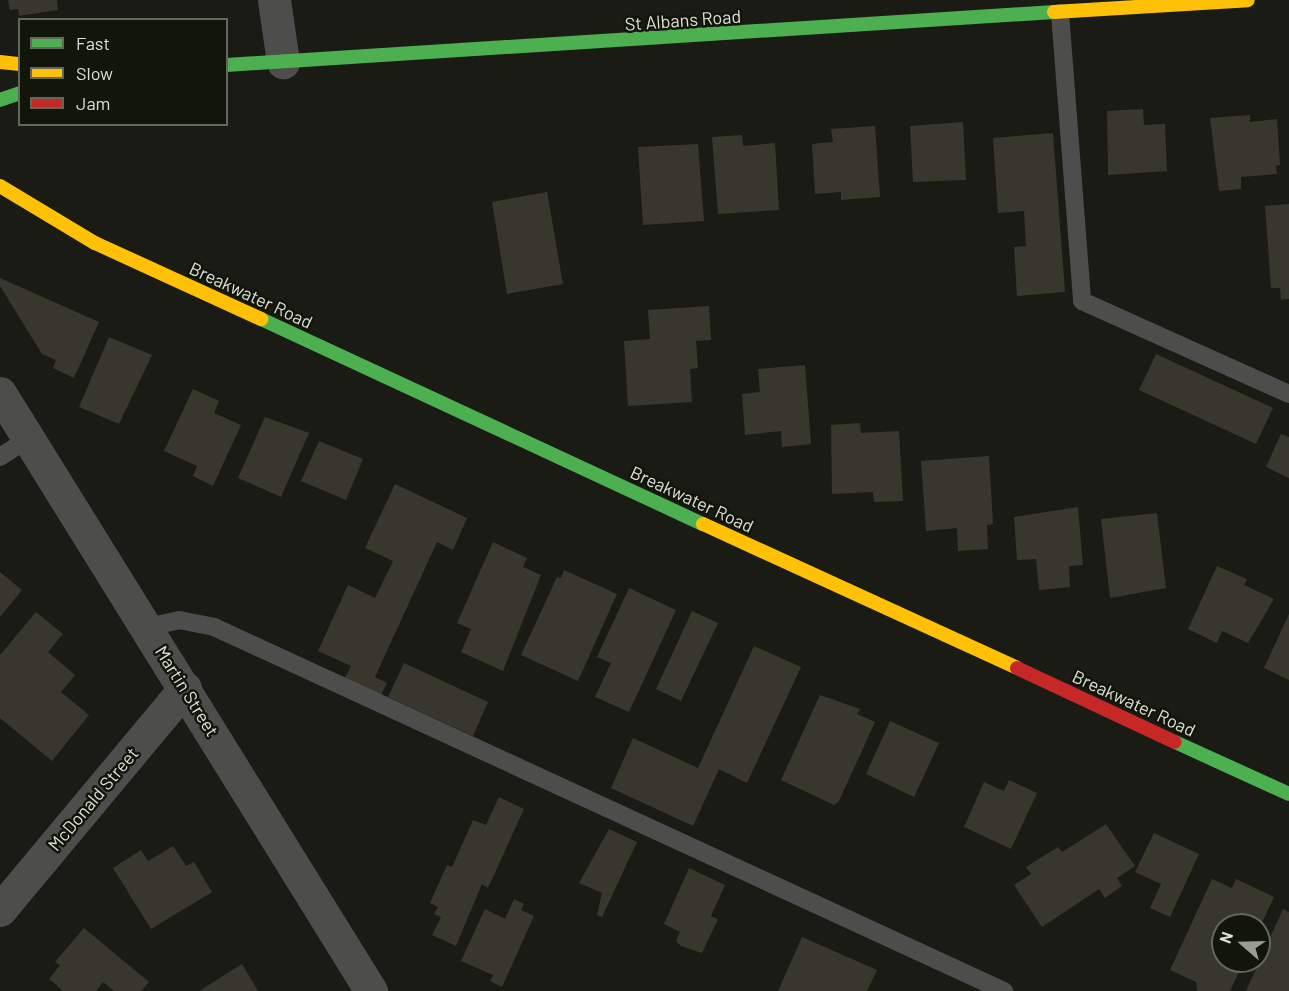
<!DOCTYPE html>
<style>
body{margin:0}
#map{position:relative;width:1289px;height:991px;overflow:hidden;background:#1a1b15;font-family:Barlow,sans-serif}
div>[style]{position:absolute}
.building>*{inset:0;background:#38372e}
.lane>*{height:18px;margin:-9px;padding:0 9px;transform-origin:9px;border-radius:9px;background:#4d4e4c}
.street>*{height:33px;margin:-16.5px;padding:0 16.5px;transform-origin:16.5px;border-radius:16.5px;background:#4d4e4c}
.fast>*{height:14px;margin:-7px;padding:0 7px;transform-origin:7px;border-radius:7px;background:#4caf50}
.slow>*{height:14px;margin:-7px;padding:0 7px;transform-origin:7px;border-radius:7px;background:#ffc107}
.jam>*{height:14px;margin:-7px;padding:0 7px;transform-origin:7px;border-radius:7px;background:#c62828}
span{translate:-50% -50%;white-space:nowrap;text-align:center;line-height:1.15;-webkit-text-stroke:5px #121509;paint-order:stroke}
.street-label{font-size:18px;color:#dee1d9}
.legend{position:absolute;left:18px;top:18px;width:210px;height:108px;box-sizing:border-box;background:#121509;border:2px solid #64675c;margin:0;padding:8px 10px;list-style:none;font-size:18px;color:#dee1d9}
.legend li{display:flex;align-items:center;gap:12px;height:30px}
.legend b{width:30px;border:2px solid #64675c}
.north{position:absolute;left:1211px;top:913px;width:60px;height:60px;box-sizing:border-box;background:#121509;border:2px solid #64675c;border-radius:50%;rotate:290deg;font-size:16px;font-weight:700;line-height:24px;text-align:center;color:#dee1d9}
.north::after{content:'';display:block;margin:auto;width:21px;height:27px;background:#999c94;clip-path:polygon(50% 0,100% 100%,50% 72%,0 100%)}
</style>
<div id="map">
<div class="building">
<i style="clip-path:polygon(8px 0,57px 0,58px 10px,19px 16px,18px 9px,10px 10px)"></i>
<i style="clip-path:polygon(1143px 109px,1144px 125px,1165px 124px,1167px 171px,1108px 175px,1107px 111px)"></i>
<i style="clip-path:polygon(1250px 115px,1250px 122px,1277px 119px,1280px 165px,1276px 166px,1277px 174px,1241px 177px,1241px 189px,1219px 191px,1210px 118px)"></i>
<i style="clip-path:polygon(963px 122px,966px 180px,913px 182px,910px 126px)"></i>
<i style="clip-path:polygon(875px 126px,880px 197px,841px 200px,841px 192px,815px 194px,812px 144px,833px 142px,831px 129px)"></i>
<i style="clip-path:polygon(1053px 133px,1065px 292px,1017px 296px,1014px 247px,1026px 246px,1024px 211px,998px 213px,993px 138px)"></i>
<i style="clip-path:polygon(742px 135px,743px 146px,775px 143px,779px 210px,718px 214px,712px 137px)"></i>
<i style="clip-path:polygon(698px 144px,704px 221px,643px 225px,638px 147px)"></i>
<i style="clip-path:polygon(547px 192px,563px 284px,507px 294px,492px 202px)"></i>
<i style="clip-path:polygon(1289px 204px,1289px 299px,1281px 300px,1280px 288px,1271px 288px,1265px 206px)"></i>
<i style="clip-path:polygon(0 278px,99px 322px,74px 378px,53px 368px,56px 360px,42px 354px,0 286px)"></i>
<i style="clip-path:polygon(709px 306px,711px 340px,696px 341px,698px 368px,690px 369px,692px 402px,628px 406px,624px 341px,650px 339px,648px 310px)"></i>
<i style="clip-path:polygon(109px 337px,152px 355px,119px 424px,79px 407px)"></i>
<i style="clip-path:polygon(1156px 354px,1273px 408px,1256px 444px,1139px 390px)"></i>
<i style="clip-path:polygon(805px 365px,811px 444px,782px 447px,781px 431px,745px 435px,742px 394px,760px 392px,758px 369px)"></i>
<i style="clip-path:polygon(193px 389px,219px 401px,214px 413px,241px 425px,213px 486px,193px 476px,197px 466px,164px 451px)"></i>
<i style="clip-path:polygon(265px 417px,309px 433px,281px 497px,238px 478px)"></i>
<i style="clip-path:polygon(860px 423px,861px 433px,899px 431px,903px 501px,874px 502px,873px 492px,832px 494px,831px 425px)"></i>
<i style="clip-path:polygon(1281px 434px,1289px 437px,1289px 478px,1266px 467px)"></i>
<i style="clip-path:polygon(319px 441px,363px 459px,346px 500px,301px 481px)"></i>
<i style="clip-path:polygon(989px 456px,993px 524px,987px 525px,988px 549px,958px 551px,957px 528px,926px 531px,921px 461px)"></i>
<i style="clip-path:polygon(395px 484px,467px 518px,453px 550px,437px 542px,375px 677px,387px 683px,380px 697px,344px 680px,351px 666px,318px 651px,348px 585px,375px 598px,393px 561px,365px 548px)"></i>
<i style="clip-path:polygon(1078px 507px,1083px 565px,1069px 566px,1070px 587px,1039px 590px,1036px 559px,1017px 560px,1014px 517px)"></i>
<i style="clip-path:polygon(1157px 513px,1166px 588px,1110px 598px,1101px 519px)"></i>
<i style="clip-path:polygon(493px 542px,527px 558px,523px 567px,541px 575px,503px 671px,461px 652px,471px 629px,457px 623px)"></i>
<i style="clip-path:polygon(1217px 566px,1247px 579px,1244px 585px,1274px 599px,1248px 643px,1222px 631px,1217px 643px,1188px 629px)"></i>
<i style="clip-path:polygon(564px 570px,617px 594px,578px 681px,521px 655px,557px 577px,561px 578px)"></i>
<i style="clip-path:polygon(0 572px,22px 590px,0 617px)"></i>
<i style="clip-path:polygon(629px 588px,676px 610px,629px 712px,595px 697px,611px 663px,597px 657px)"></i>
<i style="clip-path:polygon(692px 611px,718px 623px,681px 701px,656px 689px)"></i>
<i style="clip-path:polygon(36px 612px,63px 634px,48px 652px,75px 675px,61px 692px,89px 715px,52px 761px,0 718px,0 655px)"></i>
<i style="clip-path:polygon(1289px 614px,1289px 680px,1264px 668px)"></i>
<i style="clip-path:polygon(754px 646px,801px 667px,747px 783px,719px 769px,693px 826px,611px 788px,633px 738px,698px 768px)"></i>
<i style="clip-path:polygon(404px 663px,488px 702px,473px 736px,388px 697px)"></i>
<i style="clip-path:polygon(820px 695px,860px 709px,857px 714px,875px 722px,839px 801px,834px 805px,781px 780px)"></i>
<i style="clip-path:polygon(890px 721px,939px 743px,914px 797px,866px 774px)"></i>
<i style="clip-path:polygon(1009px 780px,1037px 793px,1011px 849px,964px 827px,984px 782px,1004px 791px)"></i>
<i style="clip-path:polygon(499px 797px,524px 809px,488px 888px,482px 884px,456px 946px,432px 935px,441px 917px,434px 914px,438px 907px,430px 903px,447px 865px,452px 867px,473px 820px,486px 825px)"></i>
<i style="clip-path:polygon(1106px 824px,1135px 866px,1117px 878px,1122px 886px,1105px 898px,1099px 889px,1042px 927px,1014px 885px,1031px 874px,1026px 867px,1058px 847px,1062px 852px)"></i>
<i style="clip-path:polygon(609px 829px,637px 842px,602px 917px,597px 915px,602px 893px,579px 883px)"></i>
<i style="clip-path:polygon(1154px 833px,1199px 854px,1170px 917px,1150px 908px,1161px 884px,1135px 872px)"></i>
<i style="clip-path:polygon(173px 846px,186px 866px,194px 862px,212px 892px,151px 929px,113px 868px,141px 850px,148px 861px)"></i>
<i style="clip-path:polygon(689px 868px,725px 885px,711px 916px,718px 919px,702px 953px,681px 946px,676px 941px,680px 932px,664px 924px)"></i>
<i style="clip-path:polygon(1212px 879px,1232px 888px,1236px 879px,1274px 897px,1259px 929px,1259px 925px,1223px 925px,1223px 961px,1244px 961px,1230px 991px,1197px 991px,1196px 982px,1170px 970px)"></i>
<i style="clip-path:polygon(514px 899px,524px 904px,521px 910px,534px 916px,502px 987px,490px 981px,493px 975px,461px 961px,485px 909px,505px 919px)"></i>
<i style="clip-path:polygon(1283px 909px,1289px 912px,1289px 991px,1246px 991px)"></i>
<i style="clip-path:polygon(84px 928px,149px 982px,141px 991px,114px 991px,103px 982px,96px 991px,63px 991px,49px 979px,60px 965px,55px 962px)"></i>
<i style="clip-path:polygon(802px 937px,877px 970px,867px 991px,778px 991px)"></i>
<i style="clip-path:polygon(242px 964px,258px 991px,199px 991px)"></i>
</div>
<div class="lane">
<i style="left:1060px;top:13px;width:289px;rotate:85.6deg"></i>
<i style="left:1082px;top:301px;width:227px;rotate:24.2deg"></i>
<i style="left:0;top:457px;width:33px;rotate:-33deg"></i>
<i style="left:147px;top:627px;width:33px;rotate:-12deg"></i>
<i style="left:179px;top:620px;width:36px;rotate:11deg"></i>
<i style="left:214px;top:627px;width:870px;rotate:24.74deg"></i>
</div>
<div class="street">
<i style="left:274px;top:0;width:63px;rotate:81.7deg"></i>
<i style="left:0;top:393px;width:704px;rotate:58.18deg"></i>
<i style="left:0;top:910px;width:289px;rotate:-50.2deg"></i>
</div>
<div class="fast">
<i style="left:226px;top:65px;width:830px;rotate:-3.66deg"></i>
<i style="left:0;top:100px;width:21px;rotate:-19deg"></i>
<i style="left:261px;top:319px;width:487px;rotate:24.9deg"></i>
<i style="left:1175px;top:742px;width:125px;rotate:24.5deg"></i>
</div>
<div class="slow">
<i style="left:1054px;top:12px;width:194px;rotate:-3.5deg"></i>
<i style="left:0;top:62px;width:20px;rotate:6deg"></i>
<i style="left:0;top:186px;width:111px;rotate:31deg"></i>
<i style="left:95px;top:243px;width:183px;rotate:24.6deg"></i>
<i style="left:703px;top:524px;width:345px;rotate:24.6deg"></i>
</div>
<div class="jam">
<i style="left:1017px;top:668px;width:174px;rotate:25.1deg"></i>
</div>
<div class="street-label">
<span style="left:683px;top:20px;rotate:-4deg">St Albans Road</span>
<span style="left:251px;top:295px;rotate:25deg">Breakwater Road</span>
<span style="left:692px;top:499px;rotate:25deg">Breakwater Road</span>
<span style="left:187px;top:691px;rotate:58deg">Martin Street</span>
<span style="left:1134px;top:703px;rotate:25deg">Breakwater Road</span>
<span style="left:93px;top:799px;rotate:-50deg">McDonald Street</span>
</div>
<ul class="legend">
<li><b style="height:8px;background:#4caf50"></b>Fast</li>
<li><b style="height:8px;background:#ffc107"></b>Slow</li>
<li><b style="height:8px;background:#c62828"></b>Jam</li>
</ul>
<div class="north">N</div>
</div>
